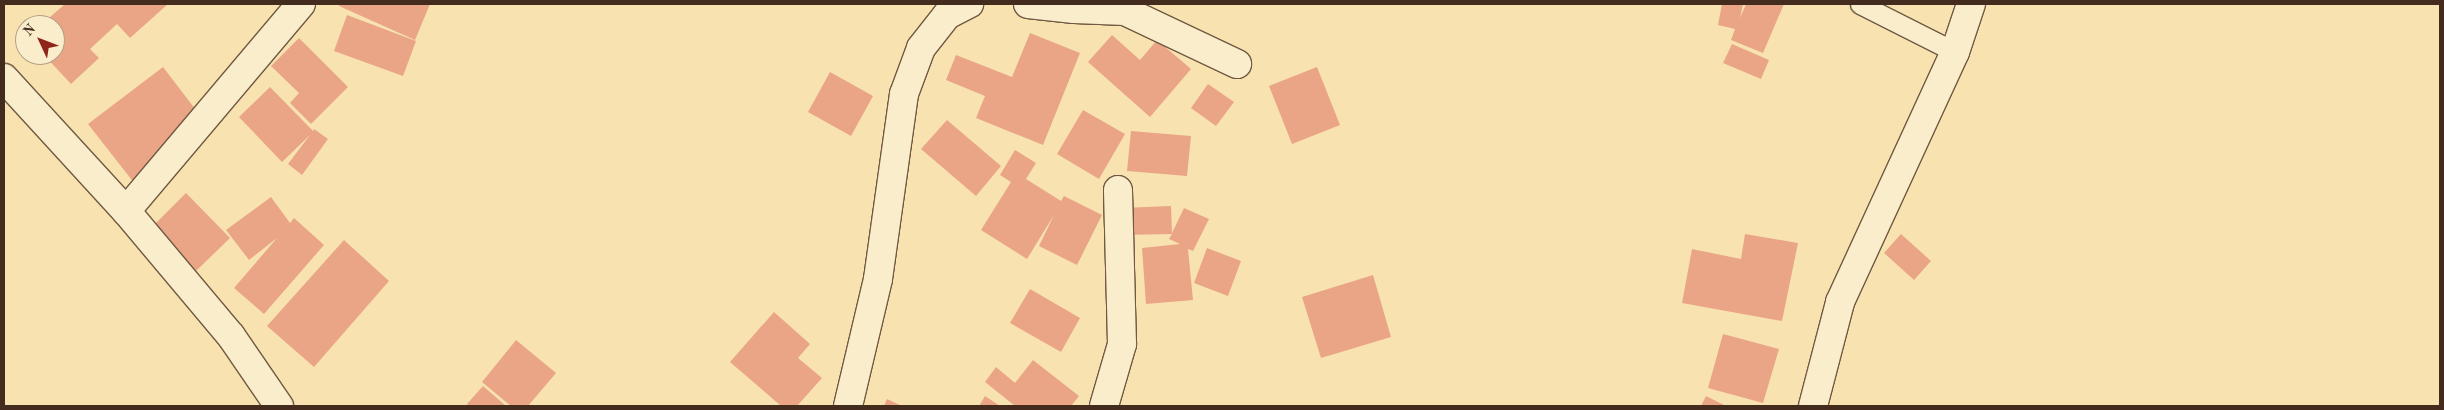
<!DOCTYPE html>
<style>
body{margin:0}
#map{position:relative;width:2444px;height:410px;overflow:hidden;background:#f8e3b0;font-family:"Old Standard TT",serif}
div>[style]{position:absolute}
.building>*{inset:0;background:#eaa587}
.roads{filter:drop-shadow(1px 0 #705942) drop-shadow(-1px 0 #705942) drop-shadow(0 1px #705942) drop-shadow(0 -1px #705942)}
.service>*{height:19px;margin:-9.5px;padding:0 9.5px;transform-origin:9.5px;border-radius:9.5px;background:#faedcc}
.minor>*{height:28px;margin:-14px;padding:0 14px;transform-origin:14px;border-radius:14px;background:#faedcc}
span{translate:-50% -50%;white-space:nowrap;text-align:center;line-height:1.15;-webkit-text-stroke:4px #faedcc;paint-order:stroke}
.frame{position:absolute;inset:0;border:5px solid #432b1d;pointer-events:none}
.north{position:absolute;left:15px;top:15px;width:50px;height:50px;box-sizing:border-box;background:#faedcc;border:1px solid #b19f86;border-radius:50%;rotate:313deg;font-size:14px;font-weight:700;line-height:20px;text-align:center;color:#432b1d}
.north::after{content:'';display:block;margin:auto;width:18px;height:22px;background:#8f2418;clip-path:polygon(50% 0,100% 100%,50% 72%,0 100%)}
</style>
<div id="map">
<div class="building">
<i style="clip-path:polygon(65px 4px,168px 4px,130px 38px,117px 24px,90px 49px,99px 58px,71px 84px,44px 55px,55px 55px,55px 25px,41px 25px)"></i>
<i style="clip-path:polygon(340px 4px,430px 4px,415px 40px,339px 6px)"></i>
<i style="clip-path:polygon(1722px 4px,1743px 4px,1740px 18px,1746px 4px,1784px 4px,1763px 53px,1731px 40px,1735px 29px,1718px 25px)"></i>
<i style="clip-path:polygon(347px 15px,416px 41px,403px 76px,334px 51px)"></i>
<i style="clip-path:polygon(1030px 33px,1080px 53px,1043px 145px,976px 118px,985px 96px,946px 80px,956px 55px,1012px 77px)"></i>
<i style="clip-path:polygon(1112px 35px,1140px 60px,1157px 40px,1191px 69px,1150px 117px,1088px 62px)"></i>
<i style="clip-path:polygon(299px 38px,348px 87px,311px 124px,290px 103px,299px 93px,271px 66px)"></i>
<i style="clip-path:polygon(1732px 44px,1769px 60px,1761px 79px,1723px 63px)"></i>
<i style="clip-path:polygon(163px 67px,212px 131px,138px 188px,88px 124px)"></i>
<i style="clip-path:polygon(1317px 67px,1340px 125px,1292px 144px,1269px 86px)"></i>
<i style="clip-path:polygon(830px 72px,873px 96px,851px 136px,808px 112px)"></i>
<i style="clip-path:polygon(1208px 84px,1234px 102px,1216px 126px,1191px 108px)"></i>
<i style="clip-path:polygon(270px 87px,313px 131px,314px 129px,328px 139px,302px 175px,288px 164px,310px 135px,282px 162px,239px 117px)"></i>
<i style="clip-path:polygon(1083px 110px,1125px 134px,1099px 179px,1057px 154px)"></i>
<i style="clip-path:polygon(947px 120px,1001px 166px,976px 196px,921px 149px)"></i>
<i style="clip-path:polygon(1131px 131px,1191px 136px,1187px 176px,1127px 171px)"></i>
<i style="clip-path:polygon(1015px 150px,1036px 163px,1026px 179px,1061px 201px,1064px 196px,1102px 215px,1077px 265px,1039px 246px,1054px 215px,1027px 259px,981px 230px,1011px 182px,1000px 175px)"></i>
<i style="clip-path:polygon(186px 193px,230px 238px,195px 272px,151px 228px)"></i>
<i style="clip-path:polygon(271px 197px,290px 223px,294px 218px,324px 245px,264px 314px,234px 288px,277px 238px,249px 260px,226px 230px)"></i>
<i style="clip-path:polygon(1171px 206px,1172px 233px,1184px 208px,1209px 219px,1193px 251px,1188px 249px,1193px 300px,1146px 304px,1142px 248px,1180px 244px,1169px 239px,1172px 234px,1122px 235px,1121px 208px)"></i>
<i style="clip-path:polygon(1745px 234px,1798px 243px,1782px 321px,1682px 303px,1692px 249px,1741px 259px)"></i>
<i style="clip-path:polygon(1901px 234px,1931px 261px,1914px 280px,1884px 253px)"></i>
<i style="clip-path:polygon(344px 240px,389px 281px,314px 367px,267px 326px)"></i>
<i style="clip-path:polygon(1207px 248px,1241px 261px,1228px 296px,1194px 283px)"></i>
<i style="clip-path:polygon(1373px 275px,1391px 337px,1321px 358px,1302px 297px)"></i>
<i style="clip-path:polygon(1030px 289px,1080px 318px,1061px 352px,1010px 323px)"></i>
<i style="clip-path:polygon(774px 312px,810px 344px,798px 358px,822px 378px,797px 406px,781px 406px,730px 362px)"></i>
<i style="clip-path:polygon(1723px 334px,1779px 349px,1763px 403px,1708px 388px)"></i>
<i style="clip-path:polygon(516px 340px,556px 373px,528px 406px,511px 406px,482px 382px)"></i>
<i style="clip-path:polygon(1033px 360px,1079px 396px,1071px 406px,1015px 406px,985px 382px,996px 367px,1015px 383px)"></i>
<i style="clip-path:polygon(483px 386px,506px 406px,469px 406px,467px 404px)"></i>
<i style="clip-path:polygon(985px 396px,1000px 406px,979px 406px)"></i>
<i style="clip-path:polygon(1706px 396px,1726px 406px,1701px 406px)"></i>
<i style="clip-path:polygon(887px 399px,902px 406px,884px 406px)"></i>
</div>
<div class="roads">
<div class="service">
<i style="left:1860px;top:4px;width:106px;rotate:26.8deg"></i>
</div>
<div class="minor">
<i style="left:1028px;top:4px;width:46px;rotate:6.2deg"></i>
<i style="left:1074px;top:9px;width:51px;rotate:2.2deg"></i>
<i style="left:1125px;top:11px;width:9px;rotate:-49deg"></i>
<i style="left:1125px;top:11px;width:124px;rotate:25.3deg"></i>
<i style="left:4px;top:78px;width:180px;rotate:47.5deg"></i>
<i style="left:126px;top:211px;width:163px;rotate:50deg"></i>
<i style="left:231px;top:336px;width:85px;rotate:55.6deg"></i>
<i style="left:126px;top:211px;width:271px;rotate:-49.8deg"></i>
<i style="left:848px;top:406px;width:130px;rotate:-76.7deg"></i>
<i style="left:878px;top:279px;width:187px;rotate:-82deg"></i>
<i style="left:904px;top:94px;width:49px;rotate:-69.7deg"></i>
<i style="left:921px;top:48px;width:42px;rotate:-51.8deg"></i>
<i style="left:947px;top:15px;width:25px;rotate:-27deg"></i>
<i style="left:1104px;top:406px;width:65px;rotate:-73.8deg"></i>
<i style="left:1122px;top:344px;width:154px;rotate:-91.5deg"></i>
<i style="left:1813px;top:406px;width:107px;rotate:-75.4deg"></i>
<i style="left:1840px;top:302px;width:275px;rotate:-65.3deg"></i>
<i style="left:1955px;top:52px;width:51px;rotate:-71.6deg"></i>
</div>
</div>
<div class="frame"></div>
<div class="north">N</div>
</div>
